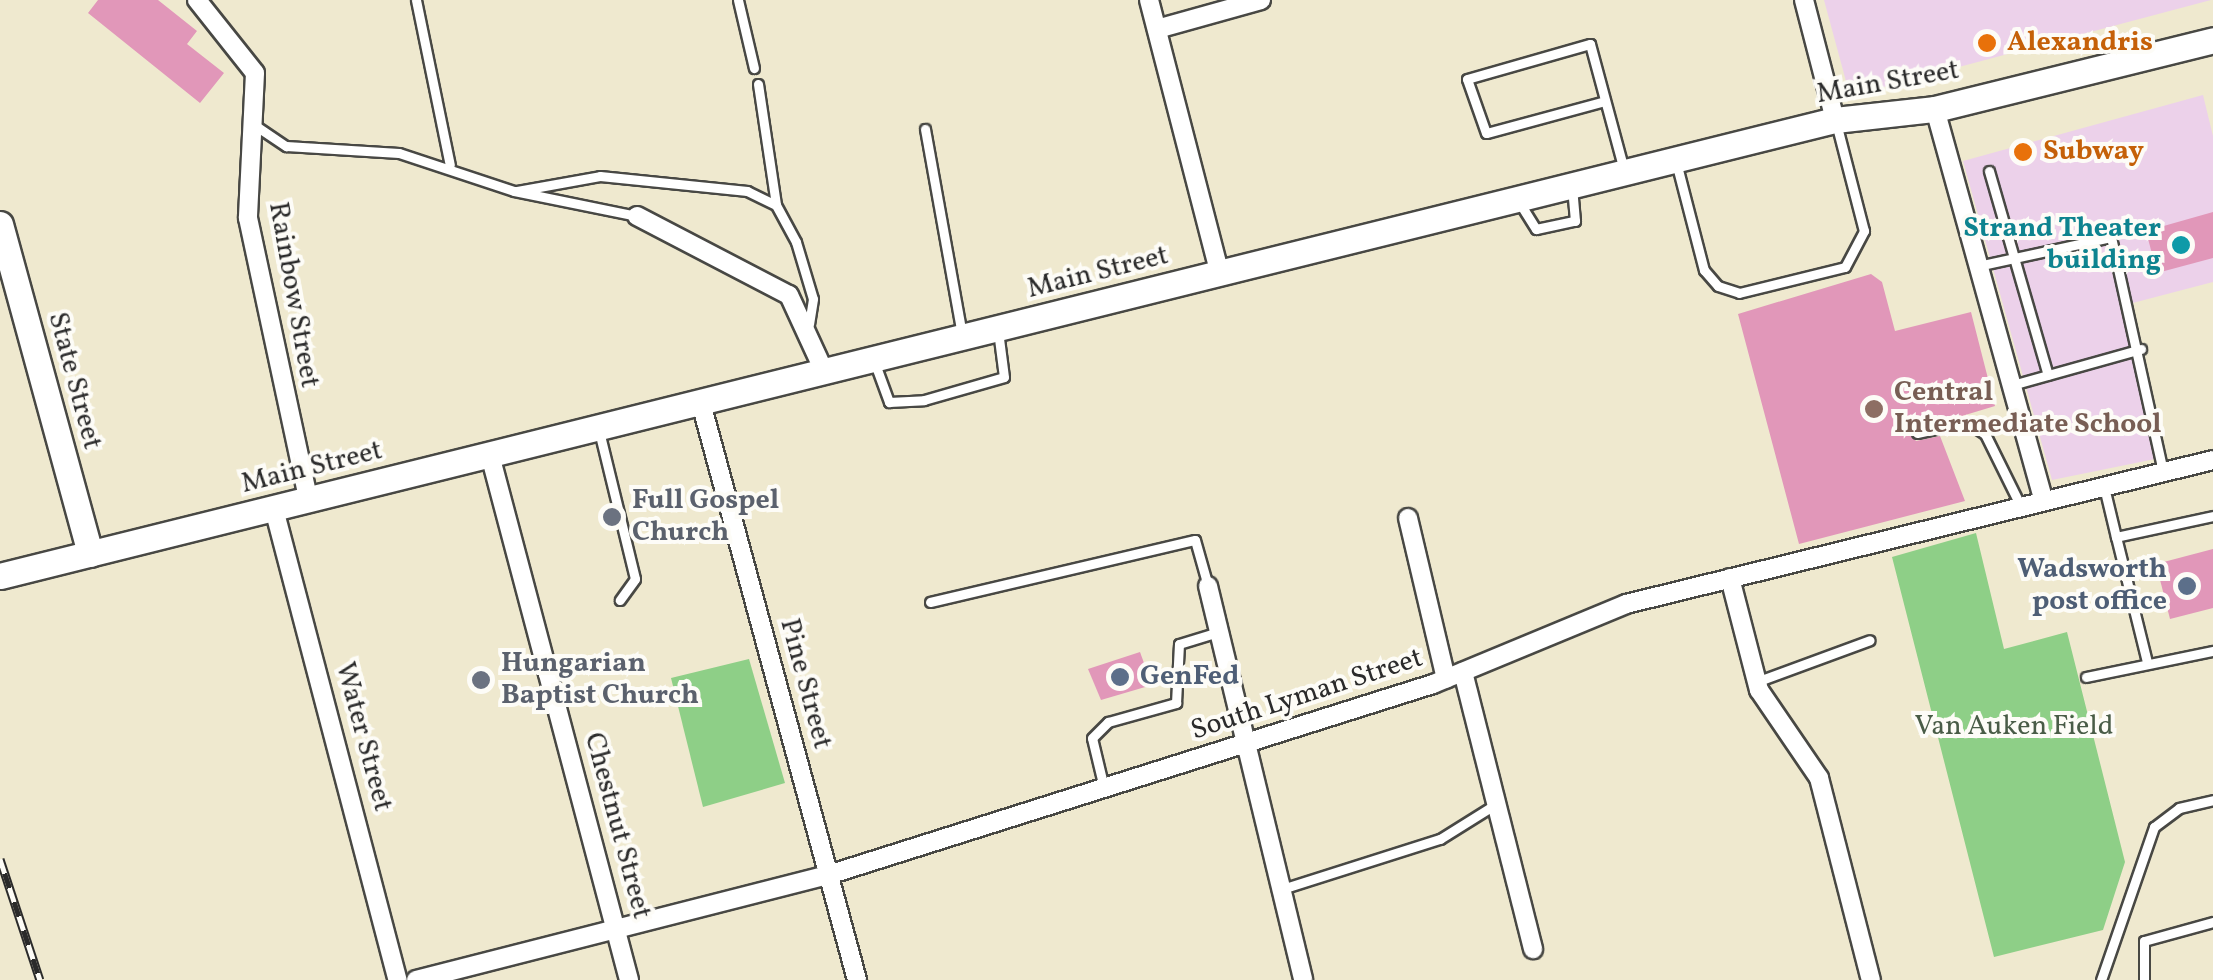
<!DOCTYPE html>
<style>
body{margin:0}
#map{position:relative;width:2213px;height:980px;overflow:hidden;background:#efe9cf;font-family:Vollkorn,serif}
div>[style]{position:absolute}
.built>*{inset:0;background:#ecd1ea}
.green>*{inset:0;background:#8ecf87}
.building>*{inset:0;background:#e197b9}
.roads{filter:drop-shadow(2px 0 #484844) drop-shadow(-2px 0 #484844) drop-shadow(0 2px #484844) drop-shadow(0 -2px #484844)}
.lane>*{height:9px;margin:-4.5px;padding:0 4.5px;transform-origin:4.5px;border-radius:4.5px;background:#fff}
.street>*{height:18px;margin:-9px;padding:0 9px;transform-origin:9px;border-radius:9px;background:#fff}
.secondary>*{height:25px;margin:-12.5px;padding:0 12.5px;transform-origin:12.5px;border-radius:12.5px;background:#fff}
.rail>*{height:9px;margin-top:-4.5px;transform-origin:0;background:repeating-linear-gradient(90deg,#fdfcf7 0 15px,#2b2b2b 0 30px);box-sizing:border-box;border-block:2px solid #2b2b2b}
.dots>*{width:28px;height:28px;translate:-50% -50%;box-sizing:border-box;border:5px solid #fdfcf7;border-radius:50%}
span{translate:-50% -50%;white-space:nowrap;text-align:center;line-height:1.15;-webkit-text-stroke:8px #fdfcf7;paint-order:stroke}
.food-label{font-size:28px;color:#c56008;font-weight:700}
.left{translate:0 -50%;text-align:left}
.street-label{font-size:28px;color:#2b2b2b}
.culture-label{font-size:28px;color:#0d838f;font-weight:700}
.right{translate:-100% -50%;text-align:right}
.education-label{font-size:28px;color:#785e54;font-weight:700}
.worship-label{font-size:28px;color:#5b616d;font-weight:700}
.service-label{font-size:28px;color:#4e5e75;font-weight:700}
.park-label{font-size:28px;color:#495c47}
</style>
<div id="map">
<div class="built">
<i style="clip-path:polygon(1824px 0,2211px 0,1850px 96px)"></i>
<i style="clip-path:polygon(2203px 95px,2213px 136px,2213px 282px,2125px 305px,2155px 459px,2052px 480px,1963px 161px)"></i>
</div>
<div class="green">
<i style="clip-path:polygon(1976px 533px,2004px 649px,2067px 632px,2125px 862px,2103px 930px,1994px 957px,1892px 557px)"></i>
<i style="clip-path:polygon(749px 659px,785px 783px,703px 807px,671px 678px)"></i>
</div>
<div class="building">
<i style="clip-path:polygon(98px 0,158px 0,197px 31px,187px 44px,224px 73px,200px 103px,88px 13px)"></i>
<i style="clip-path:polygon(2213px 212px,2213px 258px,2157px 273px,2146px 231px)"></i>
<i style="clip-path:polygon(1871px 274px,1882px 282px,1895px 331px,1971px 312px,1995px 406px,1909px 432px,1916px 441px,1940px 436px,1965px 501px,1799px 544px,1738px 314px)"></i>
<i style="clip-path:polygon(2213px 549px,2213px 608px,2170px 619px,2156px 564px)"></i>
<i style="clip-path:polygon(1140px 652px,1152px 685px,1101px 700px,1088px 669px)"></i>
</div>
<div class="roads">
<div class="lane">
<i style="left:416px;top:0;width:168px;rotate:78.4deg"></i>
<i style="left:738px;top:0;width:70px;rotate:76.8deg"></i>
<i style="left:758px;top:84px;width:122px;rotate:81.5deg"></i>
<i style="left:1605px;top:101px;width:123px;rotate:164.9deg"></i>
<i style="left:1486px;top:133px;width:57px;rotate:-109.4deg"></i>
<i style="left:1467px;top:79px;width:128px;rotate:-15.9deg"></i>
<i style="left:1590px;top:44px;width:131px;rotate:74.9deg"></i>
<i style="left:253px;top:124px;width:40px;rotate:34deg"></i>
<i style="left:286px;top:146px;width:113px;rotate:3.5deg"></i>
<i style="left:399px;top:153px;width:121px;rotate:18.3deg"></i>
<i style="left:514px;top:191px;width:126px;rotate:11.5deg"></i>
<i style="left:925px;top:129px;width:208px;rotate:79.8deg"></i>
<i style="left:1676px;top:162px;width:112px;rotate:75.5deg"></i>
<i style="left:1704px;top:270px;width:21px;rotate:49deg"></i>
<i style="left:1718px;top:286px;width:22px;rotate:18deg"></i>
<i style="left:1739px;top:293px;width:109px;rotate:-13.8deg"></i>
<i style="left:1845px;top:267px;width:41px;rotate:-62.2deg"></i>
<i style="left:1864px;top:231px;width:112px;rotate:-104.5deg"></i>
<i style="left:1989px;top:171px;width:212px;rotate:73.9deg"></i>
<i style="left:517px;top:191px;width:84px;rotate:-10.2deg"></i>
<i style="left:600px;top:176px;width:148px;rotate:5.8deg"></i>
<i style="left:747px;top:191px;width:32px;rotate:26deg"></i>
<i style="left:776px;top:205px;width:42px;rotate:61.6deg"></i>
<i style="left:796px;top:242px;width:59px;rotate:73.4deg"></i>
<i style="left:813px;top:299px;width:25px;rotate:99deg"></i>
<i style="left:1519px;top:202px;width:32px;rotate:58deg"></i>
<i style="left:1536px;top:229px;width:40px;rotate:-12deg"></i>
<i style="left:1575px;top:221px;width:33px;rotate:-95deg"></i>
<i style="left:1978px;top:266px;width:136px;rotate:-12.3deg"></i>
<i style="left:2111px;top:237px;width:241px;rotate:77.5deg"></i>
<i style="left:874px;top:361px;width:44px;rotate:69.9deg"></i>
<i style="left:889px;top:402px;width:35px;rotate:-3deg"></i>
<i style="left:924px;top:400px;width:83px;rotate:-16deg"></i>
<i style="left:1004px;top:377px;width:46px;rotate:-97.4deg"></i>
<i style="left:2012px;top:385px;width:134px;rotate:-15.6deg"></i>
<i style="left:599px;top:431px;width:152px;rotate:76.3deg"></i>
<i style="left:635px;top:579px;width:26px;rotate:126deg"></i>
<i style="left:1917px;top:433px;width:51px;rotate:-12.4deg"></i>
<i style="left:1967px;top:422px;width:22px;rotate:34deg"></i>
<i style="left:1985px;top:434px;width:81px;rotate:63.7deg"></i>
<i style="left:2104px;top:487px;width:51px;rotate:76.5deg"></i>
<i style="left:930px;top:602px;width:272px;rotate:-13.2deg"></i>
<i style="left:1195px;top:540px;width:48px;rotate:74.2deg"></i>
<i style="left:2147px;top:662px;width:129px;rotate:-103.9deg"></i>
<i style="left:2116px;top:537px;width:99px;rotate:-12.2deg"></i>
<i style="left:2086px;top:677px;width:130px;rotate:-11.6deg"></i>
<i style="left:1756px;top:682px;width:121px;rotate:-20.2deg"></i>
<i style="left:1104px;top:788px;width:51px;rotate:-103.5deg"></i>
<i style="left:1092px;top:738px;width:23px;rotate:-45deg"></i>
<i style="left:1108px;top:722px;width:71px;rotate:-15.6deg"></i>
<i style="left:1176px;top:703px;width:59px;rotate:-87.1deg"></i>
<i style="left:1179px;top:644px;width:41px;rotate:-17.1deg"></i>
<i style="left:1282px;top:889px;width:166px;rotate:-17.6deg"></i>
<i style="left:1440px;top:839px;width:66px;rotate:-32deg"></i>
<i style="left:2101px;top:980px;width:162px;rotate:-70.9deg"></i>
<i style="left:2154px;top:827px;width:31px;rotate:-37deg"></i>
<i style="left:2179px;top:808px;width:35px;rotate:-13deg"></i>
<i style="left:2144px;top:980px;width:39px;rotate:-90deg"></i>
<i style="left:2144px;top:941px;width:72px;rotate:-15.4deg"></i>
</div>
<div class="street">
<i style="left:197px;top:0;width:93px;rotate:51.5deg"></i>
<i style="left:255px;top:73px;width:145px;rotate:92.8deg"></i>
<i style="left:248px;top:218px;width:287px;rotate:77.9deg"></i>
<i style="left:1149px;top:0;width:283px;rotate:75.5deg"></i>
<i style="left:1804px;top:0;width:124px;rotate:75.5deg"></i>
<i style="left:1157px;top:29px;width:108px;rotate:-15.6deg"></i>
<i style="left:1935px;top:109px;width:407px;rotate:74.5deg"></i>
<i style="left:637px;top:216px;width:171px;rotate:27.5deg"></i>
<i style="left:789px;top:295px;width:84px;rotate:65.3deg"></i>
<i style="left:701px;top:403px;width:598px;rotate:74.87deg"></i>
<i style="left:490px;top:455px;width:543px;rotate:75.17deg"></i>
<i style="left:274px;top:509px;width:487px;rotate:75.3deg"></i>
<i style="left:1408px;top:518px;width:165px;rotate:76.7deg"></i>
<i style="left:1730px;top:578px;width:116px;rotate:75.5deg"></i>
<i style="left:1759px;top:690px;width:107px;rotate:55.7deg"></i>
<i style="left:1819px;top:778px;width:209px;rotate:75.6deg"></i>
<i style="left:1208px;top:586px;width:405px;rotate:76.4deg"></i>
<i style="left:1463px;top:672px;width:286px;rotate:75.8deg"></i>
<i style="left:416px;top:980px;width:425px;rotate:-14.3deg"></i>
<i style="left:828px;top:875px;width:634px;rotate:-17.52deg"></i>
<i style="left:1433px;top:684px;width:209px;rotate:-22.5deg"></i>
<i style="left:1626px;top:604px;width:604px;rotate:-13.78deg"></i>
</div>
<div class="secondary">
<i style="left:0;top:224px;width:342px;rotate:74.7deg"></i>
<i style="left:0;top:576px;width:1891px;rotate:-13.96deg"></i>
<i style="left:1835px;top:120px;width:101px;rotate:-6.3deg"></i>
<i style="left:1935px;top:109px;width:286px;rotate:-13.9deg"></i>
</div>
</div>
<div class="rail">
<i style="left:0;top:859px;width:127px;rotate:71.7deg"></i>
</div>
<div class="dots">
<i style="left:1987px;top:43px;background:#e8710a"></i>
<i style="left:2023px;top:152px;background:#e8710a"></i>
<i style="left:2181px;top:245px;background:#0f9aa8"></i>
<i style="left:1874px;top:409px;background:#8d6e63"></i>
<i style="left:612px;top:517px;background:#6b7280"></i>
<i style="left:2187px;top:586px;background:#5c6f8a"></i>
<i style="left:1120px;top:677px;background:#5c6f8a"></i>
<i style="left:481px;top:680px;background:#6b7280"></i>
</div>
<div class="food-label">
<span class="left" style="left:2007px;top:43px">Alexandris</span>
<span class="left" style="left:2043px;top:152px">Subway</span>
</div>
<div class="street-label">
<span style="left:1888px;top:83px;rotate:-10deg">Main Street</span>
<span style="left:1098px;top:273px;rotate:-14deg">Main Street</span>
<span style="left:293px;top:295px;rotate:80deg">Rainbow Street</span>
<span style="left:74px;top:381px;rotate:75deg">State Street</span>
<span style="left:312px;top:468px;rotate:-14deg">Main Street</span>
<span style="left:805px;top:684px;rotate:75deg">Pine Street</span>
<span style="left:1307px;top:695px;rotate:-18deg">South Lyman Street</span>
<span style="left:363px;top:737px;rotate:75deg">Water Street</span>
<span style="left:617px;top:826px;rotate:75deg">Chestnut Street</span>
</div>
<div class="culture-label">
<span class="right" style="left:2161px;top:245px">Strand Theater<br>building</span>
</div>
<div class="education-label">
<span class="left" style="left:1894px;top:409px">Central<br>Intermediate School</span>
</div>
<div class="worship-label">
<span class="left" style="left:632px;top:517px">Full Gospel<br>Church</span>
<span class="left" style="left:501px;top:680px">Hungarian<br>Baptist Church</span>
</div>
<div class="service-label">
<span class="right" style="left:2167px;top:586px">Wadsworth<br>post office</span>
<span class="left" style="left:1140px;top:677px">GenFed</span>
</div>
<div class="park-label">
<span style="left:2014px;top:727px">Van Auken Field</span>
</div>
</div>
